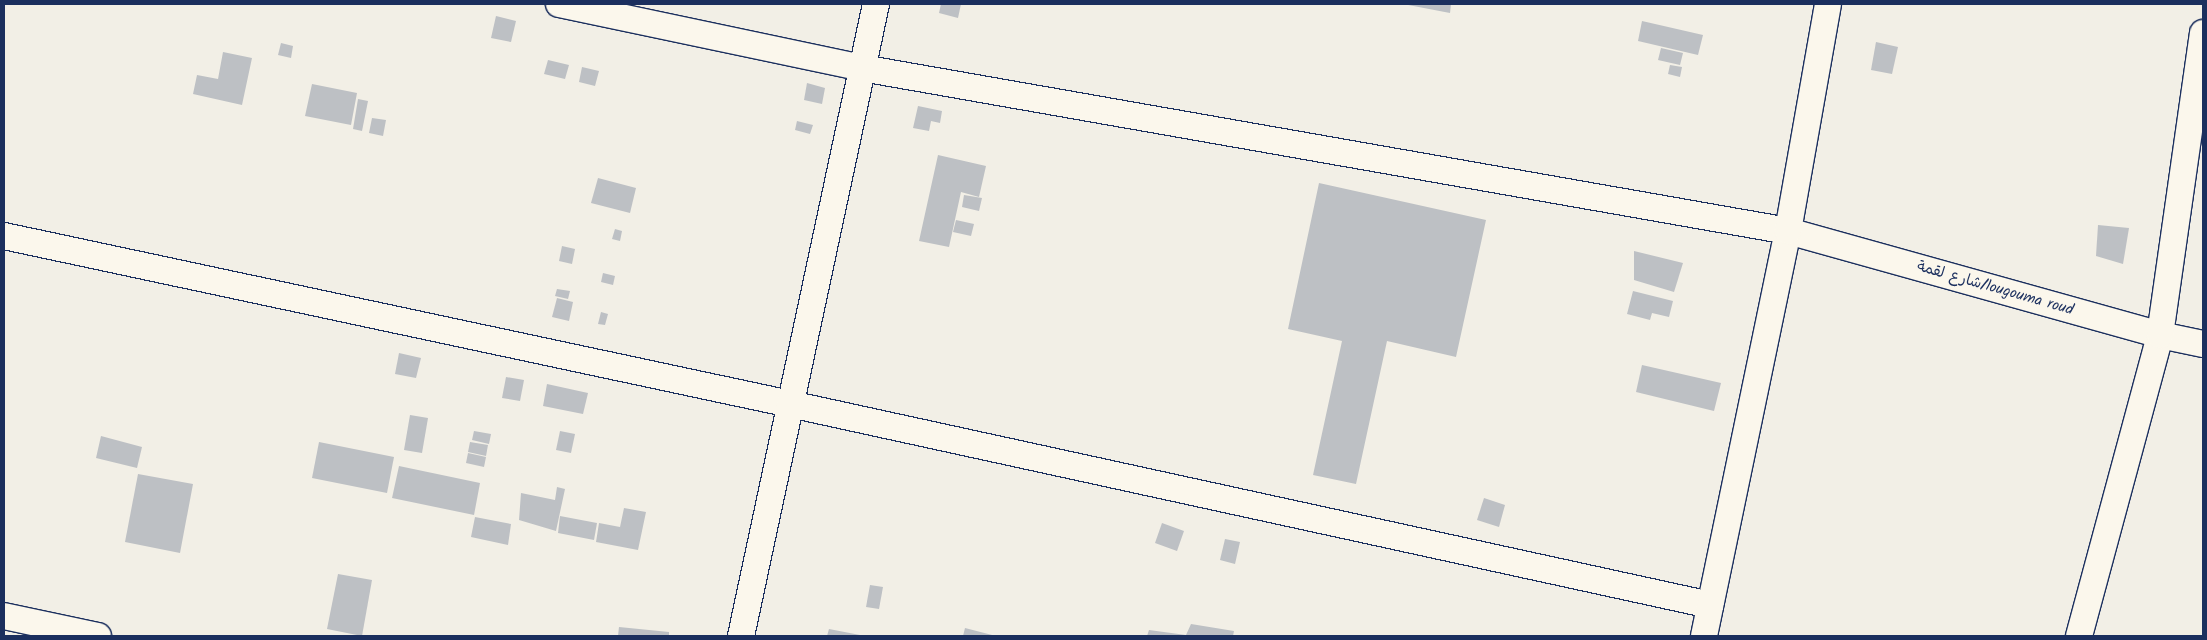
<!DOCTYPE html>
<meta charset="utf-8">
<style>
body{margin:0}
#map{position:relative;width:2207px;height:640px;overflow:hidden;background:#f2efe6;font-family:Kalam,"Playpen Sans Arabic",sans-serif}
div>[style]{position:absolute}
.building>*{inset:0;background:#bdc0c4}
.roads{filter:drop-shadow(1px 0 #1b2f5e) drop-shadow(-1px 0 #1b2f5e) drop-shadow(0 1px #1b2f5e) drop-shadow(0 -1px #1b2f5e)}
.street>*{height:26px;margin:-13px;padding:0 13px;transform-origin:13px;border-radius:13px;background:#fbf7ec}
span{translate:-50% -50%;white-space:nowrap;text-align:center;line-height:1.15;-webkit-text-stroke:4px #fbf7ec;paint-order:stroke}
.street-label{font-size:15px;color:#1b2f5e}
.frame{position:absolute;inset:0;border:5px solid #1b2f5e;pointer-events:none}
</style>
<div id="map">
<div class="building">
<i style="clip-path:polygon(941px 4px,961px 4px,958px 18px,939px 13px)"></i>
<i style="clip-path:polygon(1403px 4px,1451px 4px,1450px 13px)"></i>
<i style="clip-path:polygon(496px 16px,516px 21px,511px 42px,491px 38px)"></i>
<i style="clip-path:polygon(1642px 21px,1703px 35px,1698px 55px,1638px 41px)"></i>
<i style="clip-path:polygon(1876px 42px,1898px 47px,1892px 74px,1871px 70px)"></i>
<i style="clip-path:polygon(281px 43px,293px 46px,291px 58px,278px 55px)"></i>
<i style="clip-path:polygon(1661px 48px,1683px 53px,1680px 65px,1658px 60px)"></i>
<i style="clip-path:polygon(223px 52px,252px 58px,242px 105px,193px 94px,197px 75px,218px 79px)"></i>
<i style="clip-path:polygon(548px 60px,569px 65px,565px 79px,544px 74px)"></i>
<i style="clip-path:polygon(1670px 65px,1682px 67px,1680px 77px,1668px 74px)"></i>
<i style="clip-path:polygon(582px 67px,599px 71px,595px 86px,579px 82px)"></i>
<i style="clip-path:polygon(807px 83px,825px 88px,822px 104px,804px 100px)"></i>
<i style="clip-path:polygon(312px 84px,357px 93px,351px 125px,305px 116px)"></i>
<i style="clip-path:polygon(358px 99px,368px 101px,362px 131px,353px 129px)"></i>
<i style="clip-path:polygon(918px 106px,942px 111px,940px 123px,931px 121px,929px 131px,913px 128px)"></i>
<i style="clip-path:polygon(372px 118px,386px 120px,383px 136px,369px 133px)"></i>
<i style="clip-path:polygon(797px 121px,813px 125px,810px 134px,795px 130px)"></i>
<i style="clip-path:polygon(938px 155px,986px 166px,979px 197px,961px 192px,949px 247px,919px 241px)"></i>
<i style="clip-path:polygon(598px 178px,636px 188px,630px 213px,591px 203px)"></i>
<i style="clip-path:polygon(1319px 183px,1486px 220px,1456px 357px,1387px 341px,1356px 484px,1313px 475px,1342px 341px,1288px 329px)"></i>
<i style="clip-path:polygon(964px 195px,982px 198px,979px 211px,962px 207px)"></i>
<i style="clip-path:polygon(956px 220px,974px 224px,971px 236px,953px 232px)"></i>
<i style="clip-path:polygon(2098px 225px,2129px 228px,2123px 264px,2096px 256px)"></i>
<i style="clip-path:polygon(615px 229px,622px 231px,620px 241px,612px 239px)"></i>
<i style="clip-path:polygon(562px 246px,575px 249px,572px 264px,559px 261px)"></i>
<i style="clip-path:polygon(1634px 251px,1683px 263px,1674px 292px,1634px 280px)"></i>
<i style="clip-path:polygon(603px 273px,615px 276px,613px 285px,601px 282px)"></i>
<i style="clip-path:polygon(557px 289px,570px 291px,568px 299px,555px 296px)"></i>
<i style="clip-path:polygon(1633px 291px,1673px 301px,1669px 317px,1652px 313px,1650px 320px,1627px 314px)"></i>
<i style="clip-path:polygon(557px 298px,573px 302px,569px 321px,552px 317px)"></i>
<i style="clip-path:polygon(601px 312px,608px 314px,605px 325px,598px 324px)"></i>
<i style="clip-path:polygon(399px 353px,421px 358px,416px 378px,395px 374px)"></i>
<i style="clip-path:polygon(1642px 365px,1721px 383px,1714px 411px,1636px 392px)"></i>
<i style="clip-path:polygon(506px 377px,524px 380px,520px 401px,502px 398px)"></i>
<i style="clip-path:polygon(547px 384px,588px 393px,583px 414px,543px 406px)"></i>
<i style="clip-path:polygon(410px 415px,428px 418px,422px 453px,404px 450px)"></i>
<i style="clip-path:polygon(474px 431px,491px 434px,489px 444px,472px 440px)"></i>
<i style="clip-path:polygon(560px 431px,575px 434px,571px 453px,556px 450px)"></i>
<i style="clip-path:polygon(101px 436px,142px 447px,137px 468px,96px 458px)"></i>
<i style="clip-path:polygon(319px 442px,394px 457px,387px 493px,312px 478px)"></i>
<i style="clip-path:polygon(470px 442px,488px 445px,486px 456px,468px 452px)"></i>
<i style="clip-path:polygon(468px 453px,486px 457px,484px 467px,466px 463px)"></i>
<i style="clip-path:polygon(399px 466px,480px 483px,474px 515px,392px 498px)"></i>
<i style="clip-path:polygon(138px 474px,193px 484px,180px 553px,125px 542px)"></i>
<i style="clip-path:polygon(557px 487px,565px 489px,556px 531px,519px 520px,521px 493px,555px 500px)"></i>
<i style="clip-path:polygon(1484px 498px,1505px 505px,1499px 527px,1477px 520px)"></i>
<i style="clip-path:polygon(624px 508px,646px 512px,638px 550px,596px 542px,599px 523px,620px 527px)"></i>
<i style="clip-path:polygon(560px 516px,597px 523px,594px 540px,558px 533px)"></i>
<i style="clip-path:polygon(475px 517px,511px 524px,508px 545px,471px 537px)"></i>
<i style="clip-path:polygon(1162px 523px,1184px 531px,1177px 551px,1155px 543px)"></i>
<i style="clip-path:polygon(1225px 539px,1240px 542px,1235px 564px,1220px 560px)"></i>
<i style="clip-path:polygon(338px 574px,372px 580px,362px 636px,327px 629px)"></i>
<i style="clip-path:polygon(870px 585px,883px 587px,879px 609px,866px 607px)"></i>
<i style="clip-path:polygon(1191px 624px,1234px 631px,1233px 636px,1147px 636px,1149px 630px,1186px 635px)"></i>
<i style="clip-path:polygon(619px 627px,669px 632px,669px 636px,618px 636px)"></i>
<i style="clip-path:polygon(965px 628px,996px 636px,963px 636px)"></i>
<i style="clip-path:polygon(829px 629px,860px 635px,860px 636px,827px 636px)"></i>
</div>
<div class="roads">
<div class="street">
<i style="left:559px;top:4px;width:310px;rotate:11.9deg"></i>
<i style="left:862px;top:68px;width:940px;rotate:9.98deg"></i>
<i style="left:1788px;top:231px;width:386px;rotate:15.6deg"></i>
<i style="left:2160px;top:335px;width:44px;rotate:11.8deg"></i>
<i style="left:4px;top:236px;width:804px;rotate:12.06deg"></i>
<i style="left:790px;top:404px;width:942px;rotate:12.32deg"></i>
<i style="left:4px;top:616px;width:96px;rotate:12deg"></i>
<i style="left:741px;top:636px;width:646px;rotate:-77.94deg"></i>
<i style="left:1704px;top:636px;width:414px;rotate:-78.3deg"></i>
<i style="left:1788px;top:231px;width:230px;rotate:-80deg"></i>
<i style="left:2079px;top:636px;width:312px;rotate:-74.9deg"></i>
<i style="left:2160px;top:335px;width:305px;rotate:-81.9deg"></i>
</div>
</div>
<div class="street-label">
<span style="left:1995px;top:289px;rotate:16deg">شارع لقمة/lougouma roud</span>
</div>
<div class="frame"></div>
</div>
